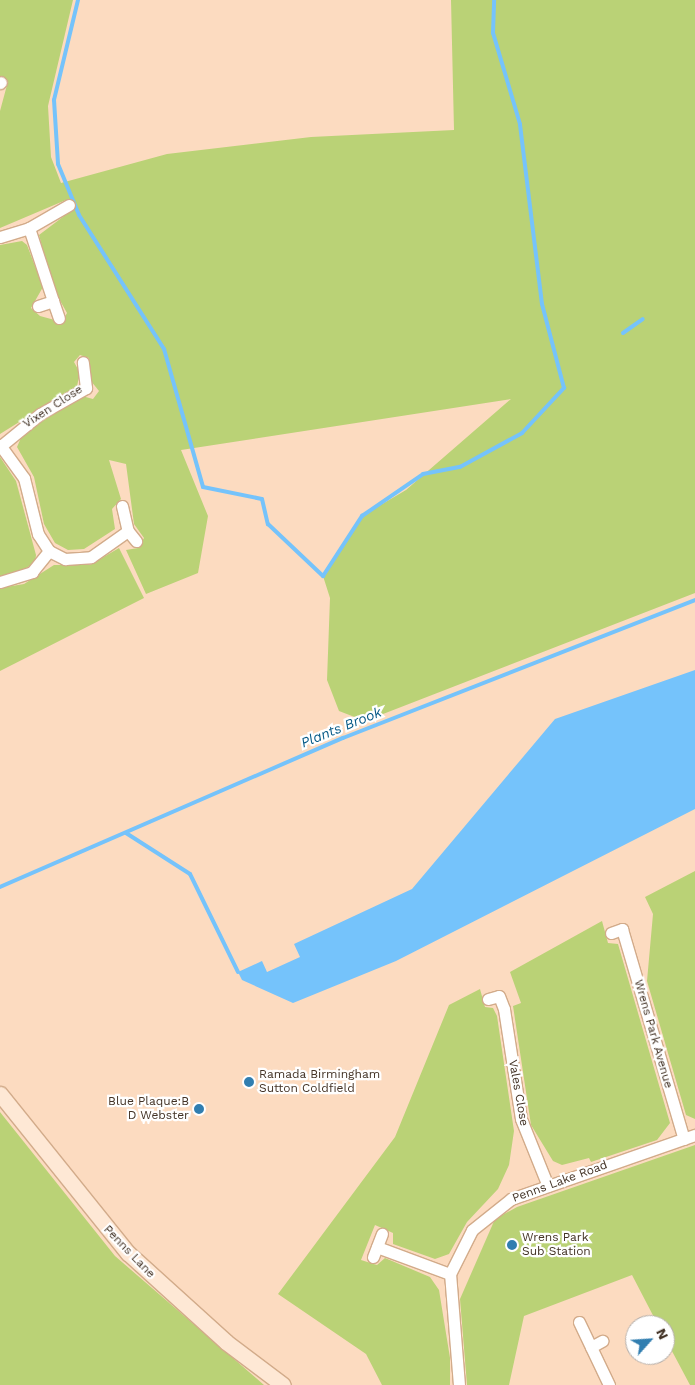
<!DOCTYPE html>
<style>
body{margin:0}
#map{position:relative;width:695px;height:1385px;overflow:hidden;background:#fcdbc0;font-family:"Work Sans",sans-serif}
div>[style]{position:absolute}
.green>*{inset:0;background:#bad276}
.water>*{inset:0;background:#75c3fb}
.stream>*{height:4px;margin:-2px;padding:0 2px;transform-origin:2px;border-radius:2px;background:#75c3fb}
.roads{filter:drop-shadow(1px 0 #d2ab8a) drop-shadow(-1px 0 #d2ab8a) drop-shadow(0 1px #d2ab8a) drop-shadow(0 -1px #d2ab8a)}
.street>*{height:11px;margin:-5.5px;padding:0 5.5px;transform-origin:5.5px;border-radius:5.5px;background:#fff}
.secondary>*{height:15px;margin:-7.5px;padding:0 7.5px;transform-origin:7.5px;border-radius:7.5px;background:#fee8d5}
.dots>*{width:14px;height:14px;translate:-50% -50%;box-sizing:border-box;border:2px solid #fff;border-radius:50%}
span{translate:-50% -50%;white-space:nowrap;text-align:center;line-height:1.15;-webkit-text-stroke:4.5px #fff;paint-order:stroke}
.street-label{font-size:12px;color:#433326}
.poi-label{font-size:12px;color:#433326}
.left{translate:0 -50%;text-align:left}
.right{translate:-100% -50%;text-align:right}
.water-label{font-size:14px;color:#075a87;font-style:italic}
.north{position:absolute;left:625px;top:1315px;width:50px;height:50px;box-sizing:border-box;background:#fff;border:1px solid #b4ada8;border-radius:50%;rotate:64deg;font-size:14px;font-weight:700;line-height:20px;text-align:center;color:#433326}
.north::after{content:'';display:block;margin:auto;width:18px;height:22px;background:#317eb0;clip-path:polygon(50% 0,100% 100%,50% 72%,0 100%)}
</style>
<div id="map">
<div class="green">
<i style="clip-path:polygon(0 0,73px 0,48px 106px,51px 157px,61px 183px,167px 154px,311px 137px,454px 130px,451px 0,695px 0,695px 593px,365px 721px,339px 711px,327px 680px,330px 598px,323px 576px,362px 516px,406px 490px,511px 399px,181px 450px,208px 516px,198px 573px,146px 594px,126px 550px,138px 548px,144px 538px,134px 524px,126px 464px,109px 460px,121px 499px,112px 509px,115px 529px,84px 549px,68px 550px,55px 543px,44px 524px,34px 477px,17px 447px,23px 433px,42px 417px,82px 396px,93px 399px,99px 391px,91px 381px,89px 358px,80px 355px,74px 362px,80px 373px,77px 386px,0 434px,0 245px,22px 241px,27px 245px,43px 287px,31px 308px,40px 316px,62px 322px,67px 313px,53px 288px,39px 235px,72px 210px,66px 200px,0 228px,0 111px,7px 85px,0 77px)"></i>
<i style="clip-path:polygon(0 457px,16px 481px,36px 555px,35px 563px,26px 568px,0 577px)"></i>
<i style="clip-path:polygon(119px 548px,144px 598px,0 671px,0 588px,24px 584px,54px 565px,90px 565px)"></i>
<i style="clip-path:polygon(695px 871px,695px 1119px,686px 1115px,647px 981px,653px 914px,645px 897px)"></i>
<i style="clip-path:polygon(602px 921px,608px 943px,618px 944px,670px 1123px,657px 1140px,591px 1162px,589px 1158px,562px 1165px,553px 1161px,531px 1125px,513px 1006px,521px 1003px,510px 972px)"></i>
<i style="clip-path:polygon(480px 989px,485px 1007px,493px 1008px,497px 1016px,514px 1131px,509px 1165px,498px 1189px,467px 1222px,449px 1254px,435px 1259px,393px 1244px,393px 1233px,375px 1225px,361px 1260px,377px 1265px,385px 1258px,430px 1277px,439px 1290px,450px 1358px,450px 1385px,382px 1385px,366px 1354px,278px 1294px,395px 1137px,449px 1005px)"></i>
<i style="clip-path:polygon(0 1112px,115px 1256px,264px 1385px,0 1385px)"></i>
<i style="clip-path:polygon(695px 1145px,695px 1385px,690px 1385px,665px 1338px,665px 1325px,658px 1325px,632px 1275px,524px 1316px,509px 1385px,467px 1385px,460px 1299px,495px 1219px,517px 1207px)"></i>
</div>
<div class="water">
<i style="clip-path:polygon(695px 670px,695px 809px,396px 961px,293px 1003px,242px 980px,238px 972px,262px 961px,267px 972px,300px 957px,294px 944px,412px 889px,555px 719px)"></i>
</div>
<div class="stream">
<i style="left:78px;top:0;width:103px;rotate:103.5deg"></i>
<i style="left:54px;top:100px;width:64px;rotate:86.4deg"></i>
<i style="left:58px;top:164px;width:55px;rotate:67.6deg"></i>
<i style="left:79px;top:215px;width:159px;rotate:57.6deg"></i>
<i style="left:164px;top:349px;width:143px;rotate:74.2deg"></i>
<i style="left:203px;top:487px;width:60px;rotate:11.5deg"></i>
<i style="left:262px;top:499px;width:26px;rotate:77deg"></i>
<i style="left:268px;top:524px;width:76px;rotate:43.4deg"></i>
<i style="left:323px;top:576px;width:72px;rotate:-57deg"></i>
<i style="left:362px;top:516px;width:74px;rotate:-34.5deg"></i>
<i style="left:423px;top:474px;width:38px;rotate:-11deg"></i>
<i style="left:460px;top:467px;width:71px;rotate:-28.7deg"></i>
<i style="left:522px;top:433px;width:62px;rotate:-47deg"></i>
<i style="left:564px;top:388px;width:87px;rotate:-104.7deg"></i>
<i style="left:542px;top:304px;width:181px;rotate:-97deg"></i>
<i style="left:520px;top:124px;width:95px;rotate:-106.5deg"></i>
<i style="left:493px;top:33px;width:33px;rotate:-88deg"></i>
<i style="left:623px;top:333px;width:24px;rotate:-35deg"></i>
<i style="left:126px;top:833px;width:76px;rotate:32.6deg"></i>
<i style="left:190px;top:874px;width:109px;rotate:63.9deg"></i>
<i style="left:0;top:887px;width:374px;rotate:-23.5deg"></i>
<i style="left:343px;top:738px;width:378px;rotate:-21.4deg"></i>
</div>
<div class="roads">
<div class="street">
<i style="left:0;top:83px;width:1px;rotate:-45deg"></i>
<i style="left:29px;top:228px;width:77px;rotate:71.8deg"></i>
<i style="left:0;top:237px;width:30px;rotate:-17deg"></i>
<i style="left:29px;top:228px;width:46px;rotate:-29.9deg"></i>
<i style="left:38px;top:306px;width:16px;rotate:-18deg"></i>
<i style="left:53px;top:301px;width:18px;rotate:71deg"></i>
<i style="left:0;top:445px;width:41px;rotate:54deg"></i>
<i style="left:24px;top:478px;width:58px;rotate:76deg"></i>
<i style="left:38px;top:534px;width:20px;rotate:57deg"></i>
<i style="left:49px;top:551px;width:18px;rotate:27deg"></i>
<i style="left:65px;top:559px;width:26px;rotate:-4deg"></i>
<i style="left:91px;top:557px;width:45px;rotate:-35.1deg"></i>
<i style="left:2px;top:445px;width:49px;rotate:-39.2deg"></i>
<i style="left:40px;top:414px;width:53px;rotate:-29.5deg"></i>
<i style="left:86px;top:388px;width:26px;rotate:-97deg"></i>
<i style="left:122px;top:506px;width:26px;rotate:77deg"></i>
<i style="left:128px;top:531px;width:13px;rotate:51deg"></i>
<i style="left:0;top:582px;width:34px;rotate:-17deg"></i>
<i style="left:32px;top:572px;width:27px;rotate:-51deg"></i>
<i style="left:611px;top:933px;width:12px;rotate:-20deg"></i>
<i style="left:622px;top:929px;width:219px;rotate:73.6deg"></i>
<i style="left:488px;top:999px;width:11px;rotate:-15deg"></i>
<i style="left:499px;top:996px;width:14px;rotate:69deg"></i>
<i style="left:504px;top:1009px;width:111px;rotate:81.2deg"></i>
<i style="left:521px;top:1119px;width:72px;rotate:68.1deg"></i>
<i style="left:377px;top:1247px;width:78px;rotate:20.3deg"></i>
<i style="left:373px;top:1257px;width:25px;rotate:-69deg"></i>
<i style="left:579px;top:1322px;width:70px;rotate:64.5deg"></i>
<i style="left:591px;top:1347px;width:13px;rotate:-29deg"></i>
<i style="left:459px;top:1385px;width:111px;rotate:-94.6deg"></i>
<i style="left:450px;top:1274px;width:49px;rotate:-63.4deg"></i>
<i style="left:472px;top:1230px;width:50px;rotate:-38.5deg"></i>
<i style="left:511px;top:1199px;width:195px;rotate:-19.2deg"></i>
</div>
<div class="secondary">
<i style="left:0;top:1094px;width:204px;rotate:51.2deg"></i>
<i style="left:128px;top:1253px;width:132px;rotate:42.2deg"></i>
<i style="left:226px;top:1342px;width:71px;rotate:37deg"></i>
</div>
</div>
<div class="dots">
<i style="left:249px;top:1082px;background:#317eb0"></i>
<i style="left:199px;top:1109px;background:#317eb0"></i>
<i style="left:512px;top:1245px;background:#317eb0"></i>
</div>
<div class="street-label">
<span style="left:53px;top:407px;rotate:-33deg">Vixen Close</span>
<span style="left:653px;top:1034px;rotate:74deg">Wrens Park Avenue</span>
<span style="left:518px;top:1093px;rotate:80deg">Vales Close</span>
<span style="left:560px;top:1182px;rotate:-20deg">Penns Lake Road</span>
<span style="left:129px;top:1252px;rotate:46deg">Penns Lane</span>
</div>
<div class="poi-label">
<span class="left" style="left:259px;top:1082px">Ramada Birmingham<br>Sutton Coldfield</span>
<span class="right" style="left:189px;top:1109px">Blue Plaque:B<br>D Webster</span>
<span class="left" style="left:522px;top:1245px">Wrens Park<br>Sub Station</span>
</div>
<div class="water-label">
<span style="left:341px;top:727px;rotate:-22deg">Plants Brook</span>
</div>
<div class="north">N</div>
</div>
